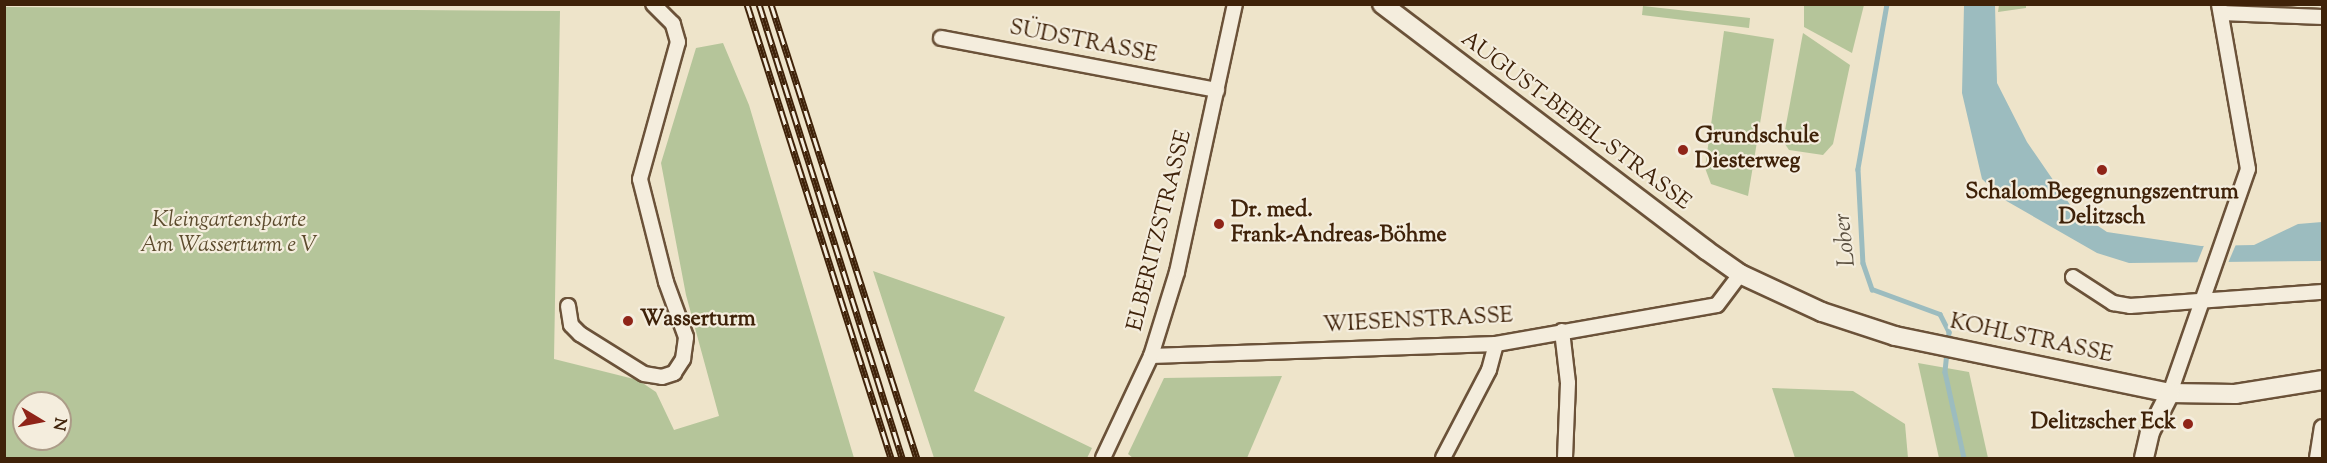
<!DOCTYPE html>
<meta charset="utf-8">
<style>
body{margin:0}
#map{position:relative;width:2327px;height:463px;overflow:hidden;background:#eee4ca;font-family:"Sorts Mill Goudy",serif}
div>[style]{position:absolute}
.green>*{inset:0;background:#b5c59a}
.water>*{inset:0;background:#9cbcbf}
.pier>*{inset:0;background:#eee4ca}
.stream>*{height:4.5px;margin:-2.25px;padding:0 2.25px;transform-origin:2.25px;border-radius:2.25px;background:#9cbcbf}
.roads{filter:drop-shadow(2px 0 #6b5239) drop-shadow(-2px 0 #6b5239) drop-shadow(0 2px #6b5239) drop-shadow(0 -2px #6b5239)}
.street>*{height:14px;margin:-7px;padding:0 7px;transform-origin:7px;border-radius:7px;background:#f4eddd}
.secondary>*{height:18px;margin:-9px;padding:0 9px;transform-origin:9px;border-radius:9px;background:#f4eddd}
.rail>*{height:7px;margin-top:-3.5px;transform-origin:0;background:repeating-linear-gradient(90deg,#f4eddd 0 14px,#3f2209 0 28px);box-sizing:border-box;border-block:2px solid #3f2209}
.dots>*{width:16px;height:16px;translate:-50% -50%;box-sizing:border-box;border:3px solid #f4eddd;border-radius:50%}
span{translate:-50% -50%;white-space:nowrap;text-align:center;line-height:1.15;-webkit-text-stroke:4.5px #f4eddd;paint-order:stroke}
.street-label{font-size:22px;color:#3f2209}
.poi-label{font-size:22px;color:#3f2209;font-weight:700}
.left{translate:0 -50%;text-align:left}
.right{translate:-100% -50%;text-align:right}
.park-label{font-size:22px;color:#5c4b2d;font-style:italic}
.water-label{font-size:24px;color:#5b5040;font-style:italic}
.frame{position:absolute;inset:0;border:6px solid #3f2209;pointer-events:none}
.north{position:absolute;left:12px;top:391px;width:60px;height:60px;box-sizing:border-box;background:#f4eddd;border:2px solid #ac9c88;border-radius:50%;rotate:100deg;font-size:16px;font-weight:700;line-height:24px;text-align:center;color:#3f2209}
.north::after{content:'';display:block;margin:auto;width:21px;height:27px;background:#8f2418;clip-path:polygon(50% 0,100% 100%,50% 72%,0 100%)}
</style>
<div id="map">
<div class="green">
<i style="clip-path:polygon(1804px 5px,1864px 5px,1852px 53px,1804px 27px)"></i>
<i style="clip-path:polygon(1999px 5px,2026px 5px,2026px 8px,1998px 12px)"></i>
<i style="clip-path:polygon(1643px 6px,1750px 18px,1749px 28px,1642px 15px)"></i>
<i style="clip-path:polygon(evenodd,5px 7px,560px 11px,554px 359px,638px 380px,656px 392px,674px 430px,719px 416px,686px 295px,661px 163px,696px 48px,723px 43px,749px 105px,854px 458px,5px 458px,5px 7px,24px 403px,60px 403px,60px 439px,24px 439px,24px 403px)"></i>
<i style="clip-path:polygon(1433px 29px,1491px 72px,1487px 78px,1429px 34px)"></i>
<i style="clip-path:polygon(1724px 31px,1774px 39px,1748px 196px,1711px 184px,1705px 168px)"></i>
<i style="clip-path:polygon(1803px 33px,1850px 65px,1833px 144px,1823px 155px,1789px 150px,1783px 141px)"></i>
<i style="clip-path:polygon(873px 271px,1005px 317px,974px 391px,1092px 448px,1087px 458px,934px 458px)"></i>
<i style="clip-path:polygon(1918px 363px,1969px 372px,1988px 458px,1939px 458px)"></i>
<i style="clip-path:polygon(1282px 376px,1247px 458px,1133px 458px,1128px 454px,1164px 378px)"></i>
<i style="clip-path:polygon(1772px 388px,1853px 391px,1905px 424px,1908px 458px,1795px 458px)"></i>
</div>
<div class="water">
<i style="clip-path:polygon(1964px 5px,1995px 5px,1997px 83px,2027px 142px,2073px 209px,2107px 232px,2201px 246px,2254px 245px,2298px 224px,2322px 222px,2322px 261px,2129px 263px,2097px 253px,2003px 199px,1982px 179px,1962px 93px)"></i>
</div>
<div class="pier">
<i style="clip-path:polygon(2237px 242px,2228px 263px,2197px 263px,2205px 243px)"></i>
</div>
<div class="stream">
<i style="left:1887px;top:4px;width:168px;rotate:100deg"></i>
<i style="left:1858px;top:169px;width:94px;rotate:87deg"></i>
<i style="left:1863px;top:263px;width:28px;rotate:71deg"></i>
<i style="left:1872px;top:289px;width:72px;rotate:20.2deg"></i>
<i style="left:1940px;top:314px;width:20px;rotate:63deg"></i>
<i style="left:1949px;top:332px;width:12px;rotate:95deg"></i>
<i style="left:1947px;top:352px;width:20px;rotate:96deg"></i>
<i style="left:1945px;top:372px;width:88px;rotate:77.5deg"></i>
</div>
<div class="roads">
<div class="street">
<i style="left:2222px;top:13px;width:100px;rotate:2.3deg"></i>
<i style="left:941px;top:38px;width:281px;rotate:10.7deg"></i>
<i style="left:2073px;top:277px;width:48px;rotate:33deg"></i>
<i style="left:2113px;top:303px;width:17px;rotate:10deg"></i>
<i style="left:2130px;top:306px;width:193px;rotate:-4.2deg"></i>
<i style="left:568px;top:306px;width:19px;rotate:81deg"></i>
<i style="left:571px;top:325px;width:13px;rotate:45deg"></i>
<i style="left:580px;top:334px;width:75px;rotate:32deg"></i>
<i style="left:644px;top:374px;width:18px;rotate:9deg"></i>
<i style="left:662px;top:377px;width:13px;rotate:-18deg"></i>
<i style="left:674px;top:373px;width:17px;rotate:-57deg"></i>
<i style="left:683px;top:359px;width:22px;rotate:-82deg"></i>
<i style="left:686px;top:337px;width:59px;rotate:-110deg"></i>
<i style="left:666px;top:282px;width:106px;rotate:-104.2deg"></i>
<i style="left:640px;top:179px;width:142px;rotate:-74.5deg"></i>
<i style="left:678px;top:42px;width:19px;rotate:-106deg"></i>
<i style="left:673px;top:24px;width:28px;rotate:-135deg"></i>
<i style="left:1562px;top:331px;width:52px;rotate:83.4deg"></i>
<i style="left:1568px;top:383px;width:75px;rotate:92.3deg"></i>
<i style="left:1151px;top:356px;width:345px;rotate:-2deg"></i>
<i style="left:1496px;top:344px;width:224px;rotate:-10deg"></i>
<i style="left:1717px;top:305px;width:39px;rotate:-53deg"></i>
<i style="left:2170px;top:393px;width:237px;rotate:-70.8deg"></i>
<i style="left:2248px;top:169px;width:168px;rotate:-100deg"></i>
<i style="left:1103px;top:458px;width:113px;rotate:-64.8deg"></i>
<i style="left:1151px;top:356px;width:88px;rotate:-72.8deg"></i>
<i style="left:1177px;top:272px;width:274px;rotate:-77.8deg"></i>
<i style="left:1443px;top:458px;width:99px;rotate:-62.4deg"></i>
<i style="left:1489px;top:370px;width:27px;rotate:-75deg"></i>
<i style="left:2317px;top:458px;width:31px;rotate:-81deg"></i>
</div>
<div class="secondary">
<i style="left:1382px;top:4px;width:407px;rotate:37.2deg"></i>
<i style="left:1706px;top:250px;width:42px;rotate:35.2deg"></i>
<i style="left:1740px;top:274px;width:90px;rotate:24.9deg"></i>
<i style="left:1822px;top:312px;width:77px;rotate:18.2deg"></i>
<i style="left:1895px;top:336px;width:281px;rotate:11.7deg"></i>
<i style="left:2170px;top:393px;width:65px;rotate:0.9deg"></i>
<i style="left:2235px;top:394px;width:88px;rotate:-9.1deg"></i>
<i style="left:2144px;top:458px;width:27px;rotate:-77deg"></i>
<i style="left:2150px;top:432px;width:44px;rotate:-62.9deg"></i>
</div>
</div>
<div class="rail">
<i style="left:747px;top:4px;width:476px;rotate:72.4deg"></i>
<i style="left:759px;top:4px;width:476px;rotate:72.5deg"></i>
<i style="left:771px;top:4px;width:477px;rotate:72.2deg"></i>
</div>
<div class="dots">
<i style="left:1683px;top:150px;background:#8f2418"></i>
<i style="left:2102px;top:170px;background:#8f2418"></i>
<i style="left:1219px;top:224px;background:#8f2418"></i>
<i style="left:628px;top:321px;background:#8f2418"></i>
<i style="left:2188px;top:424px;background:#8f2418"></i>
</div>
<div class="street-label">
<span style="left:1083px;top:43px;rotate:11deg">SÜDSTRASSE</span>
<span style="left:1575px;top:122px;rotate:37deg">AUGUST-BEBEL-STRASSE</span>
<span style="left:1161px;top:231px;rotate:-76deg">ELBERITZSTRASSE</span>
<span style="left:1418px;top:322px;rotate:-3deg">WIESENSTRASSE</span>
<span style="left:2031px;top:340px;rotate:12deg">KOHLSTRASSE</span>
</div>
<div class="poi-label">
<span class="left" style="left:1695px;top:150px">Grundschule<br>Diesterweg</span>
<span style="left:2102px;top:206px">SchalomBegegnungszentrum<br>Delitzsch</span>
<span class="left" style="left:1231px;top:224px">Dr. med.<br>Frank-Andreas-Böhme</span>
<span class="left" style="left:640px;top:321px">Wasserturm</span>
<span class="right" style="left:2176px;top:424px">Delitzscher Eck</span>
</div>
<div class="park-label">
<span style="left:229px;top:234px">Kleingartensparte<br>Am Wasserturm e V</span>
</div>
<div class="water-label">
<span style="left:1846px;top:240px;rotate:-96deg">Lober</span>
</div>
<div class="frame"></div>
<div class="north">N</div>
</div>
